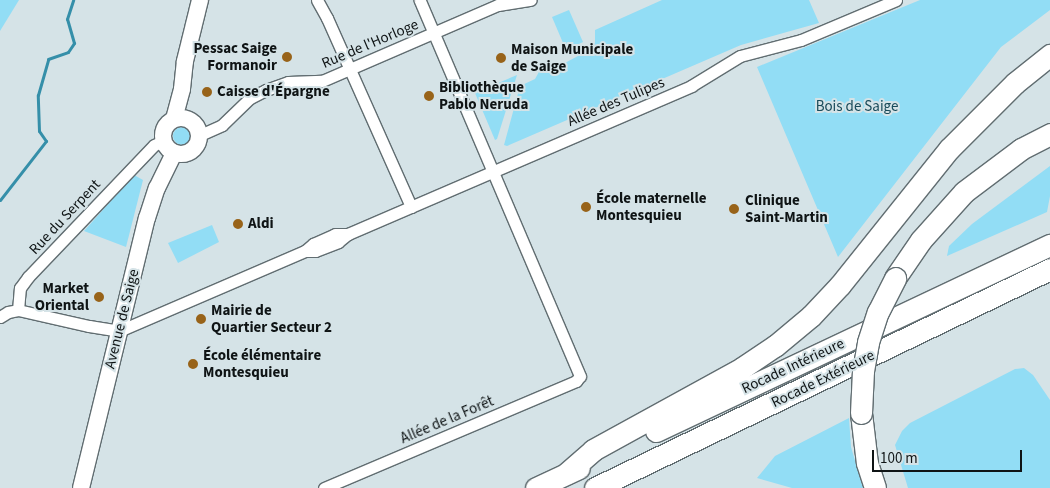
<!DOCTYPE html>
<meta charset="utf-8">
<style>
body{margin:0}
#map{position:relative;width:1050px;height:488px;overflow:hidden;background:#d5e3e7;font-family:"Source Sans 3",sans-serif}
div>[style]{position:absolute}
.green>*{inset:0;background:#92ddf5}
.round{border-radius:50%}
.stream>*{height:3px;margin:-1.5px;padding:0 1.5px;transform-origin:1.5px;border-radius:1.5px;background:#358fa9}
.roads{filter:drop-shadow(1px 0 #616d71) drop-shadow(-1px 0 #616d71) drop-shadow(0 1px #616d71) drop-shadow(0 -1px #616d71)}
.street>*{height:11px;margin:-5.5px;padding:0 5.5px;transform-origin:5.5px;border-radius:5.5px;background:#fff}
.secondary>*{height:16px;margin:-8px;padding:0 8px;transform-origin:8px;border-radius:8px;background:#fff}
.secondary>.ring{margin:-8px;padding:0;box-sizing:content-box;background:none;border:16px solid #fff;border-radius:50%}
.highway>*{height:21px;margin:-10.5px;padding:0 10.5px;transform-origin:10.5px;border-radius:10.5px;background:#fff}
.bridges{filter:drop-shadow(1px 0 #616d71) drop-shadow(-1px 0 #616d71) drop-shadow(0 1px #616d71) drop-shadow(0 -1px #616d71)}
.highway-bridge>*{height:21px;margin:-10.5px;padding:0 10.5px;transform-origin:10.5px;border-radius:10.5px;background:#fff}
.dots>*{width:14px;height:14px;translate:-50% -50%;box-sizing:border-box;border:2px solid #d5e3e7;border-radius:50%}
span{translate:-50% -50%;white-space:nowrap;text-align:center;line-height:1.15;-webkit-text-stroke:4px #d5e3e7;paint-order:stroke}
.street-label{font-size:15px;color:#0f1415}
.poi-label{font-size:15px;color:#0f1415;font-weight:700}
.right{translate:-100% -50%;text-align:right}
.left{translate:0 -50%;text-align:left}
.park-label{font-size:15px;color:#194b5a}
.scale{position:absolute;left:872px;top:450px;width:150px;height:22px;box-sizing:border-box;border:2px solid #0f1415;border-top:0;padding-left:6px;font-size:15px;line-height:18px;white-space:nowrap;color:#0f1415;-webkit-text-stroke:4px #d5e3e7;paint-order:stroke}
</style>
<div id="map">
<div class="green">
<i style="clip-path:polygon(0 0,19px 0,0 31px)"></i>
<i style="clip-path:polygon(662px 0,809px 0,819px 23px,741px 45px,507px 146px,504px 145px,520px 86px,535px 79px,540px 70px,563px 64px,578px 56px,595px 43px,595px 30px)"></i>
<i style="clip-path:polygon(920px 0,1050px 0,1050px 10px,1001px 47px,838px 257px,757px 67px)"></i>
<i style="clip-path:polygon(569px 10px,583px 42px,566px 50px,552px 17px)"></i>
<i style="clip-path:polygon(517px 75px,497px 139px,495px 140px,475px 93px)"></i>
<i class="round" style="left:173px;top:127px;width:18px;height:18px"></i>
<i style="clip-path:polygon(1050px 166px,1050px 196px,1047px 212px,947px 256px,949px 246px,972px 224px)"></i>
<i style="clip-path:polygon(134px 175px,143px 180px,126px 247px,84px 231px)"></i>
<i style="clip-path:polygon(212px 225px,219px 242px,178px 263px,168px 243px)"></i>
<i style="clip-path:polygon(1024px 368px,1033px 375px,1050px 400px,1050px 488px,908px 488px,895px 445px,902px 431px,910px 423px,1015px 369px)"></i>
<i style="clip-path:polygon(849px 418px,851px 447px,863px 488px,792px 488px,757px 478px,775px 456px)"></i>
</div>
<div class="stream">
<i style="left:0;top:200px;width:75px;rotate:-52.1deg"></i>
<i style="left:46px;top:141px;width:12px;rotate:-125deg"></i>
<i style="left:39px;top:131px;width:36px;rotate:-92deg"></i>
<i style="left:38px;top:95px;width:37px;rotate:-74deg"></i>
<i style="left:48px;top:59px;width:21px;rotate:-19deg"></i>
<i style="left:68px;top:52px;width:11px;rotate:-56deg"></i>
<i style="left:74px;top:43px;width:25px;rotate:-106deg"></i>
<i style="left:67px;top:19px;width:20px;rotate:-72deg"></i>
</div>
<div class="roads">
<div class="street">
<i style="left:317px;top:0;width:21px;rotate:61deg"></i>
<i style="left:327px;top:18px;width:207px;rotate:66deg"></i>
<i style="left:200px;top:135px;width:24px;rotate:-24deg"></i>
<i style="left:222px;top:125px;width:39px;rotate:-44deg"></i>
<i style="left:250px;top:98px;width:18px;rotate:-27deg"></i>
<i style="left:266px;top:90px;width:23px;rotate:-20deg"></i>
<i style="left:288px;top:82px;width:34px;rotate:-2deg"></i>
<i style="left:322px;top:81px;width:192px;rotate:-23.4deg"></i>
<i style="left:498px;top:5px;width:33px;rotate:-9deg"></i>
<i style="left:305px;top:251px;width:10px"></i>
<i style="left:315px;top:251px;width:25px;rotate:-21deg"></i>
<i style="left:338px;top:242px;width:13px;rotate:-39deg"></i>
<i style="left:348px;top:234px;width:374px;rotate:-23.3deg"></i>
<i style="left:691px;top:86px;width:57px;rotate:-31.5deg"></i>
<i style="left:740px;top:56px;width:63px;rotate:-14.7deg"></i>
<i style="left:801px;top:40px;width:103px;rotate:-22.8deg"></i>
<i style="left:18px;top:310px;width:22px;rotate:-85deg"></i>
<i style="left:20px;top:288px;width:14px;rotate:-54deg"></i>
<i style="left:28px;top:277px;width:182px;rotate:-46.3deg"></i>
<i style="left:154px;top:145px;width:10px;rotate:-24deg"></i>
<i style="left:0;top:317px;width:9px;rotate:-32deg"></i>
<i style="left:8px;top:312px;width:10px;rotate:-11deg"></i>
<i style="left:18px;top:310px;width:73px;rotate:12.7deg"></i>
<i style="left:89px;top:326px;width:30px;rotate:9deg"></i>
<i style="left:119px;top:331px;width:202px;rotate:-23.3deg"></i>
<i style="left:305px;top:251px;width:11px;rotate:-41deg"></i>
<i style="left:313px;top:244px;width:24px;rotate:-24deg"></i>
<i style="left:335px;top:234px;width:13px"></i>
<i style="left:324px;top:488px;width:274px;rotate:-23deg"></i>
<i style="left:576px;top:381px;width:6px;rotate:-51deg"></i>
<i style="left:580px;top:376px;width:409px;rotate:-113.1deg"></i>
</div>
<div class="secondary">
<i class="ring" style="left:163px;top:118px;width:20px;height:20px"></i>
<i style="left:174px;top:119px;width:31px;rotate:-75deg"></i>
<i style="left:182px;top:89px;width:28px;rotate:-84deg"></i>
<i style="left:185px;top:61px;width:63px;rotate:-76.2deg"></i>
<i style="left:81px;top:488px;width:278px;rotate:-76.3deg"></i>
<i style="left:147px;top:218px;width:32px;rotate:-72deg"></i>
<i style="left:157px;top:188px;width:39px;rotate:-64deg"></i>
</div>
<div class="highway">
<i style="left:895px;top:278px;width:46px;rotate:-55.6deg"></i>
<i style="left:921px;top:240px;width:64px;rotate:-48.1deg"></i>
<i style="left:964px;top:192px;width:71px;rotate:-37deg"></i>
<i style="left:1021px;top:149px;width:33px;rotate:-27deg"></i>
<i style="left:861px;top:413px;width:50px;rotate:83.2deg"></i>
<i style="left:867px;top:463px;width:26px;rotate:72deg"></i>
<i style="left:656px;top:431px;width:436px;rotate:-25.3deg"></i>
<i style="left:567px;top:473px;width:35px;rotate:-41deg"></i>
<i style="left:593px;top:450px;width:170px;rotate:-28.8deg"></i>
<i style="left:742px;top:368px;width:40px;rotate:-34deg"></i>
<i style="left:775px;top:346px;width:47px;rotate:-39.8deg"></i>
<i style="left:811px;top:316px;width:42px;rotate:-46.9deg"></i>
<i style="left:840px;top:285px;width:174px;rotate:-51.3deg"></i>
<i style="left:949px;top:149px;width:93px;rotate:-45deg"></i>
<i style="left:1015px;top:83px;width:45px;rotate:-38.7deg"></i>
<i style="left:536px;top:488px;width:47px;rotate:-24.9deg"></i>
<i style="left:595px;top:488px;width:505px;rotate:-25.7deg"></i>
</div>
</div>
<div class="bridges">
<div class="highway-bridge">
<i style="left:861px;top:413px;width:42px;rotate:-87.3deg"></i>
<i style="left:863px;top:371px;width:29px;rotate:-80deg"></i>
<i style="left:868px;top:342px;width:32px;rotate:-72deg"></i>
<i style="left:878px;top:312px;width:38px;rotate:-63deg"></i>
</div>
</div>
<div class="dots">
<i style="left:287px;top:57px;background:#986319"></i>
<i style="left:501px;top:58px;background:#986319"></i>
<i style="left:207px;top:92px;background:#986319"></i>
<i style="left:429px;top:96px;background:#986319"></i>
<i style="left:586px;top:207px;background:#986319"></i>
<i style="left:734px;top:209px;background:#986319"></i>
<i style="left:238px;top:224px;background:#986319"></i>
<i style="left:99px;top:297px;background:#986319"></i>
<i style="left:201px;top:319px;background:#986319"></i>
<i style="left:193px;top:364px;background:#986319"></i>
</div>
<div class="street-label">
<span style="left:370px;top:44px;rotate:-23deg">Rue de l'Horloge</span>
<span style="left:616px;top:102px;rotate:-23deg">Allée des Tulipes</span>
<span style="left:65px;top:217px;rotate:-47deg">Rue du Serpent</span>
<span style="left:122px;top:319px;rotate:-76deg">Avenue de Saige</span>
<span style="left:793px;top:366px;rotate:-25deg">Rocade Intérieure</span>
<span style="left:823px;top:379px;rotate:-26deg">Rocade Extérieure</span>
<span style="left:447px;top:420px;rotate:-23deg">Allée de la Forêt</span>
</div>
<div class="poi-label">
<span class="right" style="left:277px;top:57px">Pessac Saige<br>Formanoir</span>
<span class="left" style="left:511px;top:58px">Maison Municipale<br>de Saige</span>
<span class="left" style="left:439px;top:96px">Bibliothèque<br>Pablo Neruda</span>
<span class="left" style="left:217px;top:92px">Caisse d'Épargne</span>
<span class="left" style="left:596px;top:207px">École maternelle<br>Montesquieu</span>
<span class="left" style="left:745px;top:209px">Clinique<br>Saint-Martin</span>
<span class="left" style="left:248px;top:224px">Aldi</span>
<span class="right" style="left:89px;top:297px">Market<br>Oriental</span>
<span class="left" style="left:211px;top:319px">Mairie de<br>Quartier Secteur 2</span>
<span class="left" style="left:203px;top:364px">École élémentaire<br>Montesquieu</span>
</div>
<div class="park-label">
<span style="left:857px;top:107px">Bois de Saige</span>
</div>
<div class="scale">100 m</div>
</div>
